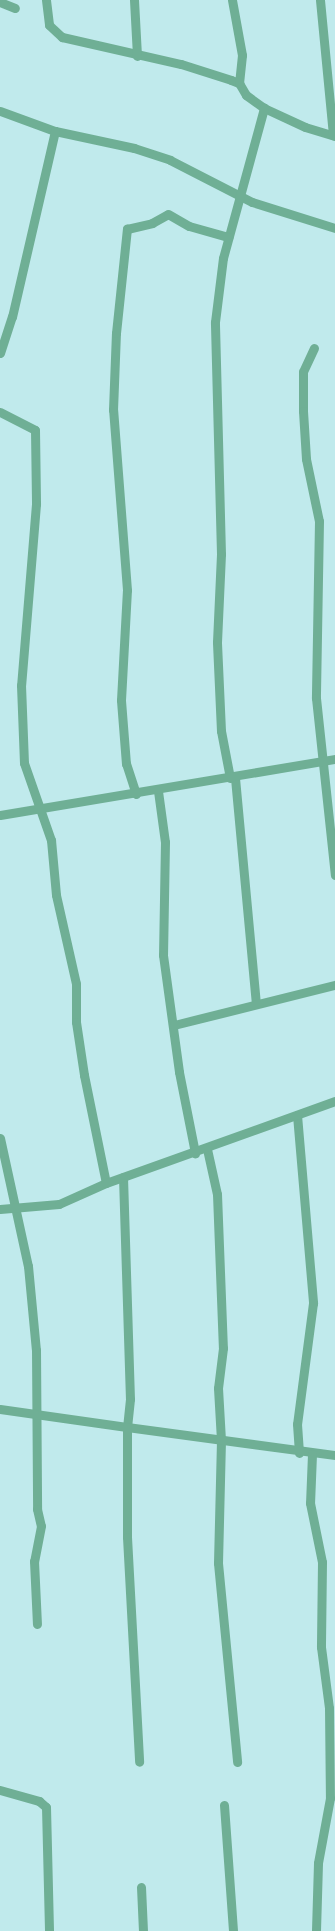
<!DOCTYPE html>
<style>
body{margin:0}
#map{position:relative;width:335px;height:1931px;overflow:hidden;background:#c0eaec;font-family:"Public Sans",sans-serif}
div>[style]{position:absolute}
.minor>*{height:9px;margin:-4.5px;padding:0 4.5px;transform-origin:4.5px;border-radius:4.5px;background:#6faf95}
span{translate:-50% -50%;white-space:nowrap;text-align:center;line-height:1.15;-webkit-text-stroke:4px #cdf7fa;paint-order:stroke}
</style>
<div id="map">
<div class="minor">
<i style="left:46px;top:0;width:25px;rotate:83deg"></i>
<i style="left:49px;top:25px;width:18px;rotate:43deg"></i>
<i style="left:62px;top:37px;width:122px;rotate:12.8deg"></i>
<i style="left:181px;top:64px;width:52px;rotate:17.7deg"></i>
<i style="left:231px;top:80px;width:9px;rotate:21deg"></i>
<i style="left:239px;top:83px;width:14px;rotate:60deg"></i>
<i style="left:246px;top:95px;width:22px;rotate:36deg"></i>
<i style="left:264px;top:108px;width:45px;rotate:24.9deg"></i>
<i style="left:305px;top:127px;width:31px;rotate:17deg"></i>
<i style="left:134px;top:0;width:56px;rotate:86.9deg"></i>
<i style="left:232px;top:0;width:56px;rotate:79.7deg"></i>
<i style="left:242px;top:55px;width:28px;rotate:96deg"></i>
<i style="left:320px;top:0;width:136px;rotate:84.5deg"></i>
<i style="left:0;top:2px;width:16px;rotate:22deg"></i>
<i style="left:0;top:111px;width:59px;rotate:20deg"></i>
<i style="left:55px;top:131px;width:81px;rotate:12.1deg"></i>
<i style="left:134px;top:148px;width:38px;rotate:18deg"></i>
<i style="left:170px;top:160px;width:92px;rotate:27.1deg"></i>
<i style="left:252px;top:202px;width:87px;rotate:17.4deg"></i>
<i style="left:314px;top:348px;width:26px;rotate:115deg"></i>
<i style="left:303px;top:372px;width:39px;rotate:90deg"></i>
<i style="left:303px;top:411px;width:48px;rotate:86.4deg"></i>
<i style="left:306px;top:459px;width:63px;rotate:78.2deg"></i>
<i style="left:319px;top:521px;width:177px;rotate:91deg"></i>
<i style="left:316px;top:698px;width:178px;rotate:83.9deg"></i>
<i style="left:0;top:353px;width:38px;rotate:-72deg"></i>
<i style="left:12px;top:317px;width:191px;rotate:-77deg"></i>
<i style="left:0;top:412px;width:39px;rotate:27deg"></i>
<i style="left:35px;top:430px;width:74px;rotate:89.2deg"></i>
<i style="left:36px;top:504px;width:182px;rotate:94.7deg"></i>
<i style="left:21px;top:685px;width:78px;rotate:87.8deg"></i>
<i style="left:24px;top:763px;width:82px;rotate:70.7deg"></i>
<i style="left:51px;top:840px;width:55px;rotate:84.8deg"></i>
<i style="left:56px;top:895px;width:91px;rotate:77.3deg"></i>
<i style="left:76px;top:984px;width:38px;rotate:90deg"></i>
<i style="left:76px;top:1022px;width:54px;rotate:81.4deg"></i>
<i style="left:84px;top:1075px;width:110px;rotate:78.5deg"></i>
<i style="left:230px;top:778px;width:48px;rotate:-100.8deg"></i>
<i style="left:221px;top:731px;width:89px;rotate:-92.6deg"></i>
<i style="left:217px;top:642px;width:88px;rotate:-87.4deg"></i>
<i style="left:221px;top:554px;width:232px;rotate:-91.5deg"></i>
<i style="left:215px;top:322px;width:64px;rotate:-82.9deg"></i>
<i style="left:223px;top:258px;width:156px;rotate:-74.7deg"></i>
<i style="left:235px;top:778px;width:226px;rotate:84.7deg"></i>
<i style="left:158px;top:791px;width:51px;rotate:82.2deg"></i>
<i style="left:165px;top:842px;width:113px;rotate:91deg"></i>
<i style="left:163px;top:955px;width:118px;rotate:82.2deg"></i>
<i style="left:179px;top:1072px;width:83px;rotate:78.8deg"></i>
<i style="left:136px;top:794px;width:32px;rotate:-108deg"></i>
<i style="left:126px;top:764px;width:64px;rotate:-94.5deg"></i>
<i style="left:121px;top:700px;width:110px;rotate:-86.9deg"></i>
<i style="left:127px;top:590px;width:181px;rotate:-94.4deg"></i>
<i style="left:113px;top:410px;width:77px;rotate:-87.8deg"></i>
<i style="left:116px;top:333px;width:105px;rotate:-84deg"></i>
<i style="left:127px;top:229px;width:26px;rotate:-13deg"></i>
<i style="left:152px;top:223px;width:18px;rotate:-29deg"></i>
<i style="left:168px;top:214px;width:24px;rotate:30deg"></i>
<i style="left:189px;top:226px;width:41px;rotate:15.8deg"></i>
<i style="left:0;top:815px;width:340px;rotate:-9.5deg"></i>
<i style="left:174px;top:1025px;width:166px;rotate:-14deg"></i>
<i style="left:297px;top:1115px;width:189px;rotate:85.1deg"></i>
<i style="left:313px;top:1303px;width:122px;rotate:97.5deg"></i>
<i style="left:297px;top:1424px;width:29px;rotate:86deg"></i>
<i style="left:0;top:1138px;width:131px;rotate:77.7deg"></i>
<i style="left:28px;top:1266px;width:84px;rotate:84.6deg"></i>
<i style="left:36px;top:1350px;width:159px;rotate:89.6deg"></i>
<i style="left:37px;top:1509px;width:17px;rotate:77deg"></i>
<i style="left:41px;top:1526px;width:36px;rotate:101deg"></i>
<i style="left:34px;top:1561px;width:63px;rotate:87.3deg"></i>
<i style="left:207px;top:1149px;width:46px;rotate:77.5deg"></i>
<i style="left:217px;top:1194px;width:154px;rotate:87.8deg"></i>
<i style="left:223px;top:1348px;width:40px;rotate:97.1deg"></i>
<i style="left:218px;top:1388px;width:52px;rotate:86.7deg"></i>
<i style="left:221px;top:1440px;width:123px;rotate:91.4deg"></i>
<i style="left:218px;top:1563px;width:200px;rotate:84.5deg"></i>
<i style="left:123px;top:1177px;width:222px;rotate:88.2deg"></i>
<i style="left:130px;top:1399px;width:28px;rotate:96deg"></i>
<i style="left:127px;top:1427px;width:210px;rotate:7.7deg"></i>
<i style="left:0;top:1209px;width:59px;rotate:-4.8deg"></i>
<i style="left:59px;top:1204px;width:51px;rotate:-24.1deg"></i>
<i style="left:106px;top:1183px;width:243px;rotate:-19.7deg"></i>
<i style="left:0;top:1409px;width:128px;rotate:8.1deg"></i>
<i style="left:127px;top:1427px;width:110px;rotate:90deg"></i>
<i style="left:127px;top:1537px;width:225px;rotate:86.9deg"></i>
<i style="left:312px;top:1454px;width:49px;rotate:92.3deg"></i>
<i style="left:310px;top:1503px;width:60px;rotate:78.5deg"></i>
<i style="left:322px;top:1562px;width:85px;rotate:90.7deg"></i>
<i style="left:321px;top:1647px;width:62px;rotate:82.5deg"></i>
<i style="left:329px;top:1708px;width:90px;rotate:89.4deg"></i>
<i style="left:330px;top:1798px;width:66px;rotate:100.5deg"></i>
<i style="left:318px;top:1863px;width:68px;rotate:91.7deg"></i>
<i style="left:0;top:1790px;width:41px;rotate:15.8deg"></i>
<i style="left:39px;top:1801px;width:9px;rotate:41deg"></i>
<i style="left:46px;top:1807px;width:124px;rotate:88.6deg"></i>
<i style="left:224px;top:1805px;width:126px;rotate:85.9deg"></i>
<i style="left:141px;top:1887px;width:44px;rotate:87.4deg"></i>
</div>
</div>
